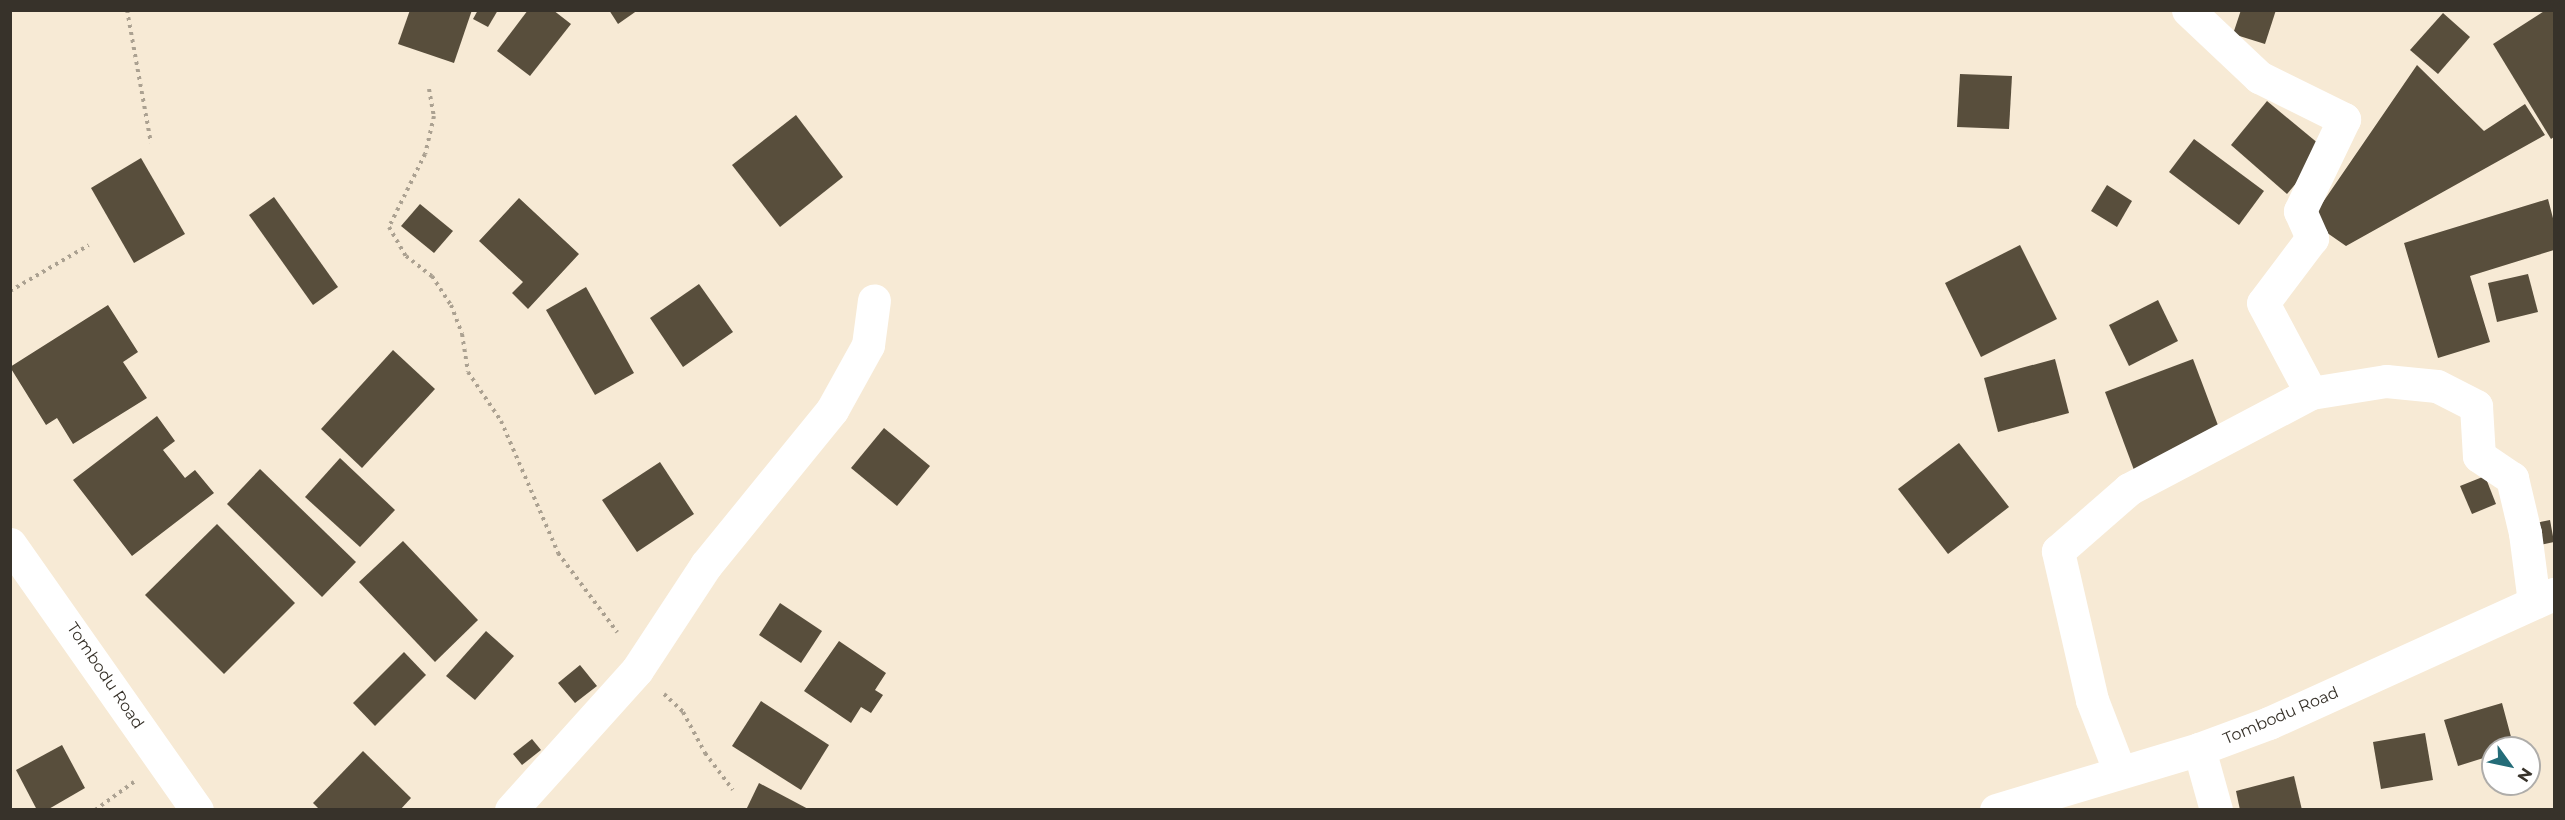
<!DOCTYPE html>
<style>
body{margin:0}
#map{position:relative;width:2565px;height:820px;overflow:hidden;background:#f7ead5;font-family:Montserrat,sans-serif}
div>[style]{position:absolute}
.building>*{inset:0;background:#584e3c}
.path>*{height:4px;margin-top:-2px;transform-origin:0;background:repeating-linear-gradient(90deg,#aba191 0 3px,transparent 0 7.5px)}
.minor>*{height:33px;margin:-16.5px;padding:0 16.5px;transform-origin:16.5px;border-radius:16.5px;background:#fff}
.secondary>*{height:33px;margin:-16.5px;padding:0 16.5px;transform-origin:16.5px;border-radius:16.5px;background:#fff}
span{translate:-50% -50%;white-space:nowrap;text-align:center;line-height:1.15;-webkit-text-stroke:6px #fff;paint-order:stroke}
.street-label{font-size:16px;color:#37322a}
.frame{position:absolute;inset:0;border:12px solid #37322a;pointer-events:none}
.north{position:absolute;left:2481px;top:736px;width:60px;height:60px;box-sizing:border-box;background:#fff;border:2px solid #afadaa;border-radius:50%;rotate:123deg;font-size:16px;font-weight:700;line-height:24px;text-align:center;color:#37322a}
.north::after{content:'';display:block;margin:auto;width:21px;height:27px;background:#246c78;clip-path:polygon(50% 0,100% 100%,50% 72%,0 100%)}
</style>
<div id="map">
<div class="building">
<i style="clip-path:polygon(410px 10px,472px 10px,454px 63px,398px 44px)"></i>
<i style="clip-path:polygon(478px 10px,498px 10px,488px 27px,473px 19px)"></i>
<i style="clip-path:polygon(528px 10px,553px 10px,571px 24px,530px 76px,497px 51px)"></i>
<i style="clip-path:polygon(609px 10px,638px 10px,618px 24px)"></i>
<i style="clip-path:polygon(2241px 10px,2276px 10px,2265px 44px,2233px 34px)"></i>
<i style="clip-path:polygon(2546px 10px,2554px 10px,2554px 137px,2551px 139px,2493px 44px)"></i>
<i style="clip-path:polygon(2443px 13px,2470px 37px,2438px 74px,2410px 50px)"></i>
<i style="clip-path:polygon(2417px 65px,2484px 131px,2525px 104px,2545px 135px,2346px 246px,2310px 221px)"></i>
<i style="clip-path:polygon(1960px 74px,2012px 76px,2009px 129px,1957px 127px)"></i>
<i style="clip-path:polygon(2267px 101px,2325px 149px,2287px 194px,2231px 145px)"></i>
<i style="clip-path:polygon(796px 115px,843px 177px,780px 227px,732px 165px)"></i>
<i style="clip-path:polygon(2194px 139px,2264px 191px,2239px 225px,2169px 172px)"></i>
<i style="clip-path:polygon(141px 158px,185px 234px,134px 263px,91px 188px)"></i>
<i style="clip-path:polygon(2107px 185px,2132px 201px,2117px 227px,2091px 211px)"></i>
<i style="clip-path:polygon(274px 197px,338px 287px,313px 305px,249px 215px)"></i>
<i style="clip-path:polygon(519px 198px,579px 254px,528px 309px,512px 293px,523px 282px,479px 241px)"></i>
<i style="clip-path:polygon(2548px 199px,2554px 222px,2554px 250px,2470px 276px,2490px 342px,2438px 358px,2404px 243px)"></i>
<i style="clip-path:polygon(420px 204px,453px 231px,434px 253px,401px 226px)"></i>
<i style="clip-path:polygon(2020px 245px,2057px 319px,1981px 357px,1945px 283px)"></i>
<i style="clip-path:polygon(2528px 274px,2538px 312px,2497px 322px,2488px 283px)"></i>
<i style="clip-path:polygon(699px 284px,733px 332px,683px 367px,650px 318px)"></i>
<i style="clip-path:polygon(586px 287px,634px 373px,595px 395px,546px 310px)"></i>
<i style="clip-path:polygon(2158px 300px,2178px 341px,2129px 366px,2109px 325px)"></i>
<i style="clip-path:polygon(108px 305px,138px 352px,123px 362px,147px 398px,73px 444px,57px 418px,46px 425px,10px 367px)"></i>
<i style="clip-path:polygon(393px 350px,435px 389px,362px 468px,321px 429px)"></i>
<i style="clip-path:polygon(2055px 359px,2069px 413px,1998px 432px,1984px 378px)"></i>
<i style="clip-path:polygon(2193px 359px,2222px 436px,2134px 470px,2105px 392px)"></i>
<i style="clip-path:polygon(157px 416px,175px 441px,163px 450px,185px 478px,195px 470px,214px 493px,132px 556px,73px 480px)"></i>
<i style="clip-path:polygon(884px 428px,930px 466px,897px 506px,851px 468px)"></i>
<i style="clip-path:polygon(1959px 443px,2009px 507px,1948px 554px,1898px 489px)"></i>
<i style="clip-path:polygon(340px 458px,395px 510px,360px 547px,305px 497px)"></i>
<i style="clip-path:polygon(660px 462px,694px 514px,637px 552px,602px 500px)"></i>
<i style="clip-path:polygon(260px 469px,356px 562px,322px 597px,227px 504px)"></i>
<i style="clip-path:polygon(2485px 476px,2496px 504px,2472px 514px,2460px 486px)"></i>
<i style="clip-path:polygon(2550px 520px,2554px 542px,2535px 546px,2531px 524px)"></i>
<i style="clip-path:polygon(217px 524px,295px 603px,224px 674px,145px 595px)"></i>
<i style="clip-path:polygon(403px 541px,478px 620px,435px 662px,359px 582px)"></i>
<i style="clip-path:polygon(780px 603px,822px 631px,801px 663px,759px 635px)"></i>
<i style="clip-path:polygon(486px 631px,514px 656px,475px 700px,446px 676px)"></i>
<i style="clip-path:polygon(839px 641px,886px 673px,875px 690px,883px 695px,871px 713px,861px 707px,851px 723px,804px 691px)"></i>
<i style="clip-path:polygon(404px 652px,426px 675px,375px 726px,353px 703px)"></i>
<i style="clip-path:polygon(580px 665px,597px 686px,575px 703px,558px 683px)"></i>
<i style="clip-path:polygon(761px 701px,829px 745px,801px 790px,732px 746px)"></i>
<i style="clip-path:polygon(2502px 703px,2514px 748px,2493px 748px,2493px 755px,2458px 766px,2444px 720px)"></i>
<i style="clip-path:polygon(2425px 733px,2433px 780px,2381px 789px,2373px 742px)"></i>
<i style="clip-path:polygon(532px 739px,541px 750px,522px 765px,513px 754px)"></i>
<i style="clip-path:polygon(62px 745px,85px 788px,47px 810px,37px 810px,16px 770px)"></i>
<i style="clip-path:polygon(363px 751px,411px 798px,400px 810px,320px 810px,313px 803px)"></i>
<i style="clip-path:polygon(2294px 776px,2302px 810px,2240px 810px,2236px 791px)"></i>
<i style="clip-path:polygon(759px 783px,810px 810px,746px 810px)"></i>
</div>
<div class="path">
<i style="left:127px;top:10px;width:135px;rotate:79.8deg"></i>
<i style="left:429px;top:89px;width:27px;rotate:80deg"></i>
<i style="left:434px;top:116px;width:39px;rotate:103deg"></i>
<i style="left:425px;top:154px;width:81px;rotate:116.3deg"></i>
<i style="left:389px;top:227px;width:34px;rotate:60deg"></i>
<i style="left:406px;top:256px;width:33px;rotate:38deg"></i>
<i style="left:432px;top:276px;width:35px;rotate:57deg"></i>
<i style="left:451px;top:305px;width:31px;rotate:69deg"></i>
<i style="left:462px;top:334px;width:38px;rotate:81deg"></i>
<i style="left:468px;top:372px;width:59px;rotate:56deg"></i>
<i style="left:501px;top:421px;width:144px;rotate:66.6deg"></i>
<i style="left:558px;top:553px;width:99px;rotate:53.2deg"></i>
<i style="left:10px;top:291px;width:91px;rotate:-30.2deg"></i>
<i style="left:664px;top:694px;width:26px;rotate:43deg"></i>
<i style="left:683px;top:712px;width:47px;rotate:61.8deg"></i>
<i style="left:705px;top:753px;width:46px;rotate:52.9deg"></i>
<i style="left:95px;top:810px;width:48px;rotate:-35.7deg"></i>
</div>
<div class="minor">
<i style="left:2188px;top:10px;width:98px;rotate:43.3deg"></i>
<i style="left:2259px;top:77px;width:95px;rotate:26.3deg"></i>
<i style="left:2344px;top:119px;width:102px;rotate:115.6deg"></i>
<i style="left:2300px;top:211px;width:30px;rotate:66deg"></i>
<i style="left:2312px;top:238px;width:81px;rotate:127deg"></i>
<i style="left:2263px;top:303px;width:102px;rotate:61.9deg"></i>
<i style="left:2199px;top:749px;width:63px;rotate:74.4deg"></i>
<i style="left:2119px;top:770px;width:75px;rotate:-111.1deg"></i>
<i style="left:2092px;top:700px;width:153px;rotate:-102.9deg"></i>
<i style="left:2058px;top:551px;width:94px;rotate:-41.1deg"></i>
<i style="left:2129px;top:489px;width:206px;rotate:-27.8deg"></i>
<i style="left:2311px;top:393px;width:76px;rotate:-9.1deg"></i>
<i style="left:2386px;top:381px;width:51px;rotate:5.6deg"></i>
<i style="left:2437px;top:386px;width:44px;rotate:27.1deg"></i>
<i style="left:2476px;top:406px;width:50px;rotate:86.6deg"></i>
<i style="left:2479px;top:456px;width:40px;rotate:34deg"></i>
<i style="left:2512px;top:478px;width:57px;rotate:76.7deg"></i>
<i style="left:2525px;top:533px;width:70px;rotate:82.6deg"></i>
<i style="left:511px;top:810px;width:188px;rotate:-48deg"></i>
<i style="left:637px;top:670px;width:126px;rotate:-56.7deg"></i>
<i style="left:706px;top:565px;width:200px;rotate:-50.9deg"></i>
<i style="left:832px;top:410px;width:74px;rotate:-61deg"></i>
<i style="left:868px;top:345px;width:45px;rotate:-82.4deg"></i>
</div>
<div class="secondary">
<i style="left:10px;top:544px;width:325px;rotate:54.9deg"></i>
<i style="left:1996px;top:810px;width:212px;rotate:-16.7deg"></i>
<i style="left:2199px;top:749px;width:75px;rotate:-20.4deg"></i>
<i style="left:2269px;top:723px;width:313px;rotate:-24.4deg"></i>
</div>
<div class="street-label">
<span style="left:105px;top:676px;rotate:56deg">Tombodu Road</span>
<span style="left:2281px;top:716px;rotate:-23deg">Tombodu Road</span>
</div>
<div class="frame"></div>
<div class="north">N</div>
</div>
